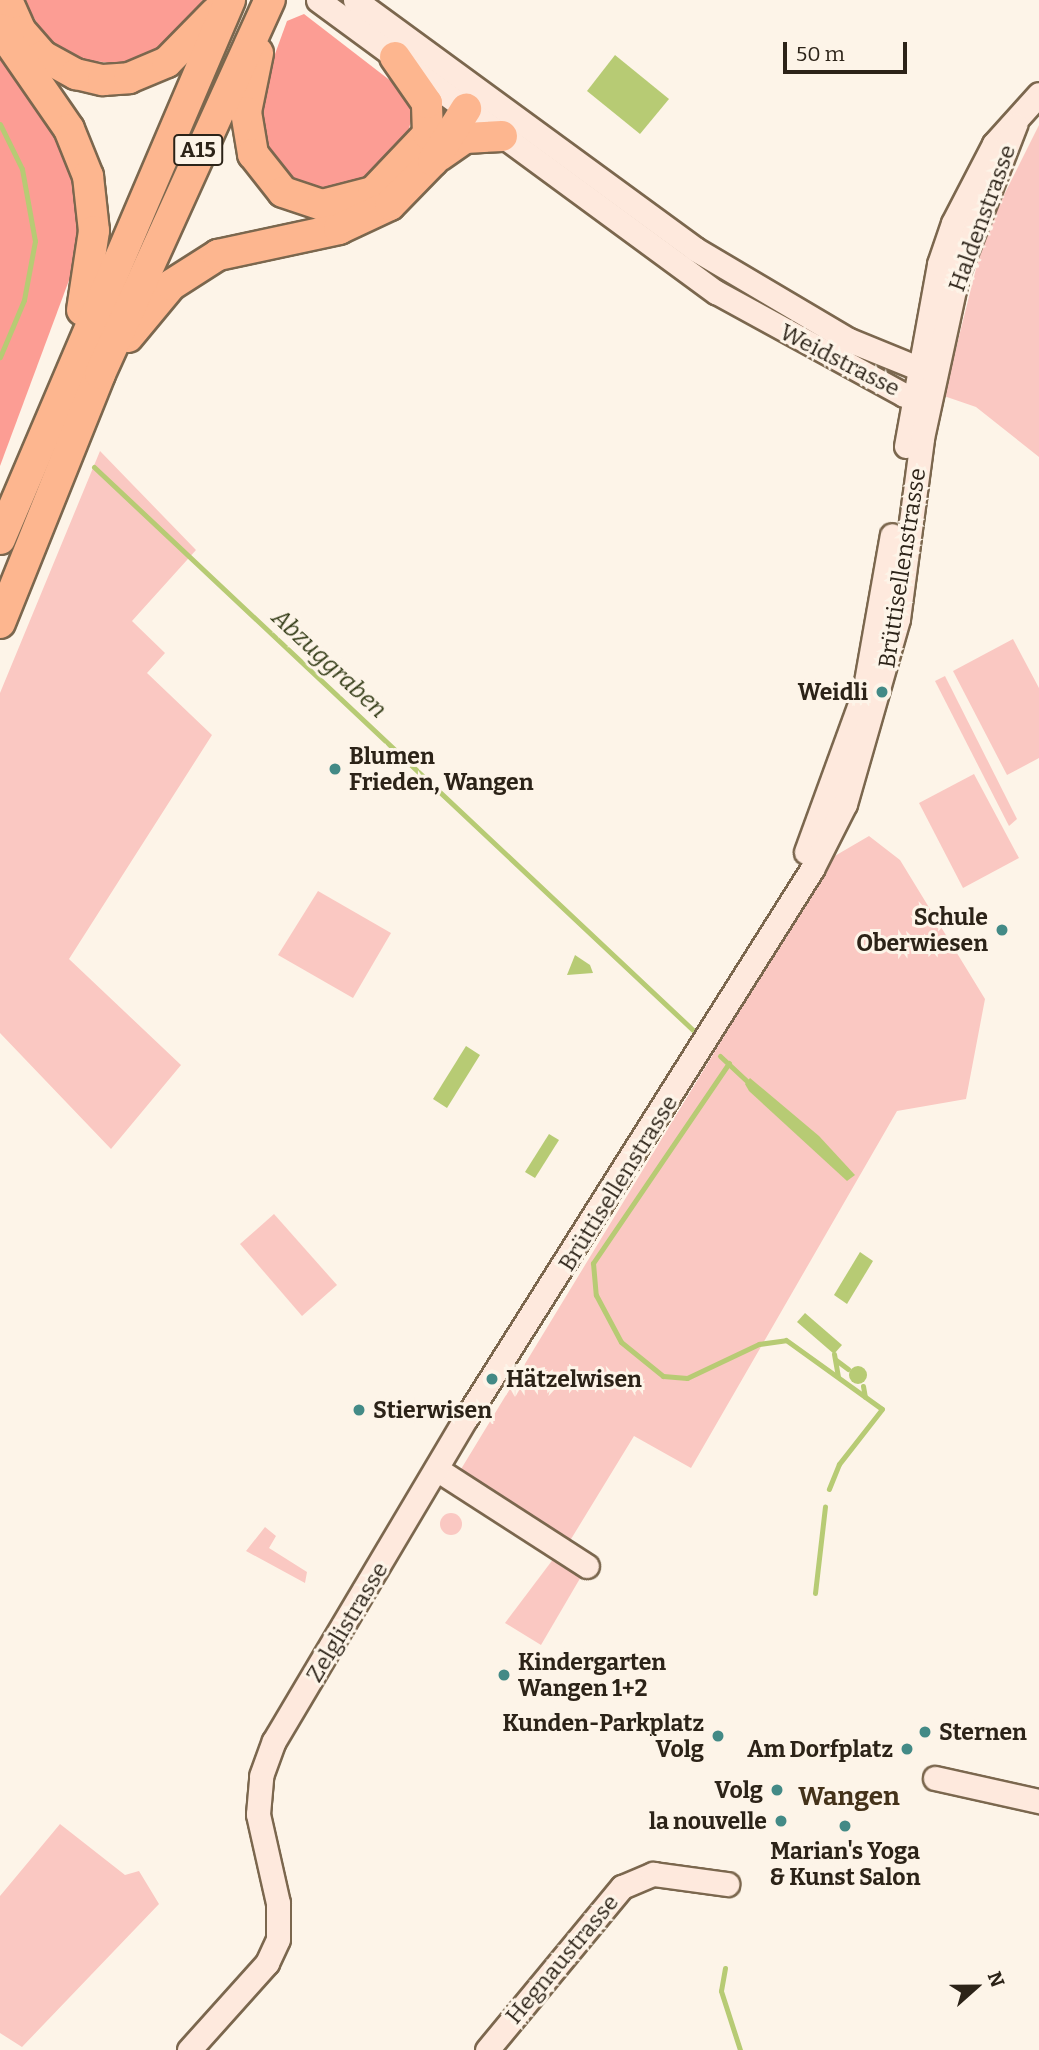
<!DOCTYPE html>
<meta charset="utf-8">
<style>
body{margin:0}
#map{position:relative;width:1039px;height:2050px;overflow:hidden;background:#fdf4e8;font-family:Bitter,serif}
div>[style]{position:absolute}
.green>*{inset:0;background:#fac8c2}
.round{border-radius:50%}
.forest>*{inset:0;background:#fc9d94}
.water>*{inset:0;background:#b7cb74}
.stream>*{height:5px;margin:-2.5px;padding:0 2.5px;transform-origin:2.5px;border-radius:2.5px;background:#b7cb74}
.roads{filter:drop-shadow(2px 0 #7b674e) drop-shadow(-2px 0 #7b674e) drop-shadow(0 2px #7b674e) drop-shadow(0 -2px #7b674e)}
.secondary>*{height:23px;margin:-11.5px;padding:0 11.5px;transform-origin:11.5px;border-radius:11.5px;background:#fee9dd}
.highway>*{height:30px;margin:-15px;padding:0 15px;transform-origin:15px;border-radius:15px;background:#fdb68f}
.dots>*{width:19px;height:19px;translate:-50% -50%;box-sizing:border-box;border:4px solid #fdf4e8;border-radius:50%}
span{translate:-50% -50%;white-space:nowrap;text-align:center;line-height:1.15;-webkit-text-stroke:6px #fdf4e8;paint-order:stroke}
.shield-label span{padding:2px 5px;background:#fdf4e8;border:2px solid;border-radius:5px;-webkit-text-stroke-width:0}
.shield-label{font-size:21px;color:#2c2318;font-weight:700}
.street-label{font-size:23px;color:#2c2318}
.poi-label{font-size:23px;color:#2c2318;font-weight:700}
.right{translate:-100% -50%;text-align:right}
.left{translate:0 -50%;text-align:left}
.water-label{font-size:24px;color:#343c17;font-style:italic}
.quarter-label{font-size:26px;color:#44321a;font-weight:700}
.north{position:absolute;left:941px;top:1952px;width:70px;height:70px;-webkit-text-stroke:5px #fdf4e8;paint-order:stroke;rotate:69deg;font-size:19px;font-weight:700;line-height:28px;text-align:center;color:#2c2318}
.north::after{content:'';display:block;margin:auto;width:24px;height:32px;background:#2c2318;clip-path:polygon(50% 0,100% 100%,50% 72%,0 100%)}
.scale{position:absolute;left:783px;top:42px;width:124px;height:32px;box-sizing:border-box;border:4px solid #2c2318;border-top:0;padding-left:9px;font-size:21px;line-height:24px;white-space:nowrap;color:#2c2318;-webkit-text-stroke:5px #fdf4e8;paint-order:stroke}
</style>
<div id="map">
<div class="green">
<i style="clip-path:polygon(1039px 125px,1039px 457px,976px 407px,944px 396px,985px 233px)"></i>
<i style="clip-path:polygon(100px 451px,196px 550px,132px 621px,165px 653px,147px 673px,212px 735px,69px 959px,181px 1065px,111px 1149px,0 1033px,0 693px)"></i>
<i style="clip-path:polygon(1013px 639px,1039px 688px,1039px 758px,1007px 775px,953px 671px)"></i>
<i style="clip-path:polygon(945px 676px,1017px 819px,1009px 826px,935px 681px)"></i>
<i style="clip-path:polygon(974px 774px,1019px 858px,963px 888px,919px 803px)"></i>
<i style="clip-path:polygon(869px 836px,900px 860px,985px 999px,966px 1099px,897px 1111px,691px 1468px,634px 1436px,568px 1544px,455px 1479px,833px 857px)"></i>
<i style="clip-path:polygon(318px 891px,391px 933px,353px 998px,278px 955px)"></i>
<i style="clip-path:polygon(274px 1214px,337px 1285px,302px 1316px,240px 1244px)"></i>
<i class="round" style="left:440px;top:1513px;width:22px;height:22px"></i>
<i style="clip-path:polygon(265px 1527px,276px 1536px,269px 1548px,307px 1572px,305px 1583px,246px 1551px)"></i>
<i style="clip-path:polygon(554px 1558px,582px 1575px,541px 1645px,505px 1623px)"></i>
<i style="clip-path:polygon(60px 1824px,125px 1875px,139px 1871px,159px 1904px,22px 2047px,0 2033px,0 1896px)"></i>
</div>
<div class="forest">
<i style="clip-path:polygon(23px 0,203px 0,162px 50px,121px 64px,75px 59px,50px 44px)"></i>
<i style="clip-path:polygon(304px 14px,409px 95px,413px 112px,404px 150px,352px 190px,297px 185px,266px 154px,259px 98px,287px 21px)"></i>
<i style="clip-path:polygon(0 29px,34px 80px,94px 213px,0 466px)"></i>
</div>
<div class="water">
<i style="clip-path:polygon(615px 55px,669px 99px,640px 134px,587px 91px)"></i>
<i style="clip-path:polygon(575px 955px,590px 965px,593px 973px,567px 975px)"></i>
<i style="clip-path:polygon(466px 1046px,480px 1055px,447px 1108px,433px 1099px)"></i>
<i style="clip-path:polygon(750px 1078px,819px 1136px,855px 1175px,847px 1181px,749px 1091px,745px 1084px)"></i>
<i style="clip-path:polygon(549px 1134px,559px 1140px,535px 1178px,525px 1172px)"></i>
<i style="clip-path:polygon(860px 1252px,873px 1261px,847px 1304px,834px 1295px)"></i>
<i style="clip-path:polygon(805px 1313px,842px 1345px,834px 1354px,797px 1322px)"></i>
<i class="round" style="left:849px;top:1366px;width:18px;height:18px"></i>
</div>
<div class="stream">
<i style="left:0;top:124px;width:50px;rotate:63.9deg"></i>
<i style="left:22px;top:169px;width:73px;rotate:79.8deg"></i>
<i style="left:35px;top:241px;width:60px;rotate:100.6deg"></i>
<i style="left:24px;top:300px;width:62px;rotate:112.8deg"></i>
<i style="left:94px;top:467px;width:822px;rotate:43.23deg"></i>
<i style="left:720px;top:1056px;width:37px;rotate:43deg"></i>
<i style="left:729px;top:1063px;width:242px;rotate:124.2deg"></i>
<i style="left:593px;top:1263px;width:32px;rotate:85deg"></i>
<i style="left:596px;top:1295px;width:53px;rotate:62deg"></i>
<i style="left:621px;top:1342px;width:54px;rotate:39deg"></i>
<i style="left:663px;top:1376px;width:24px;rotate:5deg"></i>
<i style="left:687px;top:1378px;width:80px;rotate:-25.3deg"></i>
<i style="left:759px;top:1344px;width:27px;rotate:-8deg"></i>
<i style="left:786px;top:1340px;width:118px;rotate:35.7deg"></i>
<i style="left:882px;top:1409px;width:70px;rotate:128deg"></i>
<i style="left:839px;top:1464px;width:27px;rotate:112deg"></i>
<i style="left:834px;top:1354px;width:22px;rotate:80deg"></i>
<i style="left:836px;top:1360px;width:15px;rotate:37deg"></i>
<i style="left:863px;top:1386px;width:11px;rotate:80deg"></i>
<i style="left:815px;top:1593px;width:87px;rotate:-83.4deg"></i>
<i style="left:725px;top:1968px;width:23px;rotate:100deg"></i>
<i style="left:721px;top:1991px;width:62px;rotate:72.1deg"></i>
</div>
<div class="roads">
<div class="secondary">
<i style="left:318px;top:0;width:494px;rotate:36.3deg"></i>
<i style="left:716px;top:292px;width:214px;rotate:28.7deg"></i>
<i style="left:904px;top:395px;width:23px;rotate:-2deg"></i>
<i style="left:355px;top:0;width:421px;rotate:36.2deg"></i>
<i style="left:695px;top:249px;width:179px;rotate:30.6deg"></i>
<i style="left:849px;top:340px;width:74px;rotate:22.1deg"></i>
<i style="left:918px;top:368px;width:15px;rotate:62deg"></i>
<i style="left:906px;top:446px;width:185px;rotate:-79.7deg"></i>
<i style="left:939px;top:264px;width:43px;rotate:-71.1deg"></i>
<i style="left:953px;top:223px;width:89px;rotate:-62.6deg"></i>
<i style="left:994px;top:144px;width:67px;rotate:-48deg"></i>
<i style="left:806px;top:852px;width:169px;rotate:-70deg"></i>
<i style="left:864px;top:693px;width:160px;rotate:-80deg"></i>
<i style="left:438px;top:1470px;width:177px;rotate:32.8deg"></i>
<i style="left:935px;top:1778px;width:107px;rotate:12.5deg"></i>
<i style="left:189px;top:2050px;width:117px;rotate:-48.1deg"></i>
<i style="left:267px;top:1963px;width:26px;rotate:-65deg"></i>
<i style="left:278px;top:1939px;width:36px;rotate:-90deg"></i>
<i style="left:278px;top:1903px;width:91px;rotate:-102.7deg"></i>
<i style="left:258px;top:1814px;width:38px;rotate:-85deg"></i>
<i style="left:261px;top:1776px;width:37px;rotate:-70deg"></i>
<i style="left:274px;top:1741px;width:376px;rotate:-59.3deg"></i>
<i style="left:466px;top:1418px;width:649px;rotate:-57.78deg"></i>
<i style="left:812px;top:869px;width:73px;rotate:-63.1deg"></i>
<i style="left:845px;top:804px;width:192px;rotate:-74deg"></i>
<i style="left:898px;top:619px;width:183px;rotate:-82.4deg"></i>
<i style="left:922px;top:438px;width:170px;rotate:-77.8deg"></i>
<i style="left:958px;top:272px;width:158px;rotate:-68.8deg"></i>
<i style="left:487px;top:2050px;width:212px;rotate:-50.4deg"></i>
<i style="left:622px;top:1887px;width:34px;rotate:-23deg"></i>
<i style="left:653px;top:1874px;width:75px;rotate:7.7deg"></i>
</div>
<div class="highway">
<i style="left:7px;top:0;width:34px;rotate:66deg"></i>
<i style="left:21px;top:31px;width:33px;rotate:49deg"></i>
<i style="left:43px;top:56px;width:38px;rotate:29deg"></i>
<i style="left:76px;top:74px;width:28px;rotate:13deg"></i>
<i style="left:103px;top:80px;width:26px;rotate:-4deg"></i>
<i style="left:129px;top:78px;width:41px;rotate:-22.8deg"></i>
<i style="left:167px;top:62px;width:69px;rotate:-45.6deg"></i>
<i style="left:0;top:29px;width:121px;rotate:55.4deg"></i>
<i style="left:69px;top:129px;width:51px;rotate:68deg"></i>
<i style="left:88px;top:176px;width:55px;rotate:83.8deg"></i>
<i style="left:94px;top:231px;width:80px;rotate:98.6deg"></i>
<i style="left:258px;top:53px;width:60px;rotate:101.5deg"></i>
<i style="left:246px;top:112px;width:43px;rotate:80.5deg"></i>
<i style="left:253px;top:154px;width:48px;rotate:51.7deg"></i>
<i style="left:283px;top:192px;width:41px;rotate:18.4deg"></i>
<i style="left:322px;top:205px;width:53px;rotate:-14.3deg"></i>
<i style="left:373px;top:192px;width:80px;rotate:-46.5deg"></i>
<i style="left:428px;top:134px;width:31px;rotate:-92deg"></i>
<i style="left:427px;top:103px;width:56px;rotate:-124.8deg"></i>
<i style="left:439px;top:156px;width:32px;rotate:-35deg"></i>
<i style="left:465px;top:138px;width:37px;rotate:-3deg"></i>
<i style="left:128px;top:337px;width:67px;rotate:-50.4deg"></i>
<i style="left:171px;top:285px;width:56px;rotate:-32.6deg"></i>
<i style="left:218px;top:255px;width:124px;rotate:-12.1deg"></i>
<i style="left:339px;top:229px;width:56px;rotate:-25.2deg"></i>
<i style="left:390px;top:205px;width:62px;rotate:-45.7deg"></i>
<i style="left:433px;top:161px;width:62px;rotate:-57.6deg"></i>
<i style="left:0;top:539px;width:586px;rotate:-66.89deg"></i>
<i style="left:0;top:623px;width:268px;rotate:-68.1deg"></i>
<i style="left:100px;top:374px;width:411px;rotate:-65.6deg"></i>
</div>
</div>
<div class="dots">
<i style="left:882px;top:692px;background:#438a86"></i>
<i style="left:335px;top:769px;background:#438a86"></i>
<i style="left:1002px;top:930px;background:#438a86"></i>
<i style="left:492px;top:1379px;background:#438a86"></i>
<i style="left:359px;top:1410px;background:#438a86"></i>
<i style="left:504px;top:1675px;background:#438a86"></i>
<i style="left:925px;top:1732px;background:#438a86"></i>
<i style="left:718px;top:1736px;background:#438a86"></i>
<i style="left:907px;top:1749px;background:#438a86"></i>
<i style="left:777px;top:1790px;background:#438a86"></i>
<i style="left:781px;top:1821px;background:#438a86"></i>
<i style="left:845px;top:1826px;background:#438a86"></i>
</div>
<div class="shield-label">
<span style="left:198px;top:150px">A15</span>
</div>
<div class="street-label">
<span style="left:982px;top:218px;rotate:-70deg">Haldenstrasse</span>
<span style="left:840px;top:360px;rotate:27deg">Weidstrasse</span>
<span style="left:902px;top:568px;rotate:-81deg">Brüttisellenstrasse</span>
<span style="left:618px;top:1183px;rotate:-58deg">Brüttisellenstrasse</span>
<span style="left:347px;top:1622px;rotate:-59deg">Zelglistrasse</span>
<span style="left:562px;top:1959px;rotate:-50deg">Hegnaustrasse</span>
</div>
<div class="poi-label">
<span class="right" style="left:868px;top:692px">Weidli</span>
<span class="left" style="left:349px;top:769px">Blumen<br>Frieden, Wangen</span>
<span class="right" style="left:988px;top:930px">Schule<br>Oberwiesen</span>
<span class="left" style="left:506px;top:1379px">Hätzelwisen</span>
<span class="left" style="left:373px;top:1410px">Stierwisen</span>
<span class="left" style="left:518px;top:1675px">Kindergarten<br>Wangen 1+2</span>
<span class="right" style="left:704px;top:1736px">Kunden-Parkplatz<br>Volg</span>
<span class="left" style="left:939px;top:1732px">Sternen</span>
<span class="right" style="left:893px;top:1749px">Am Dorfplatz</span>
<span class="right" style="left:763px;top:1790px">Volg</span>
<span class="right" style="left:767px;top:1821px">la nouvelle</span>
<span style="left:845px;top:1864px">Marian's Yoga<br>&amp; Kunst Salon</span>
</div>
<div class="water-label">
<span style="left:329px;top:664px;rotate:43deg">Abzuggraben</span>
</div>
<div class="quarter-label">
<span style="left:849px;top:1797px">Wangen</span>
</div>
<div class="north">N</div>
<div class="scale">50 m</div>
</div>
